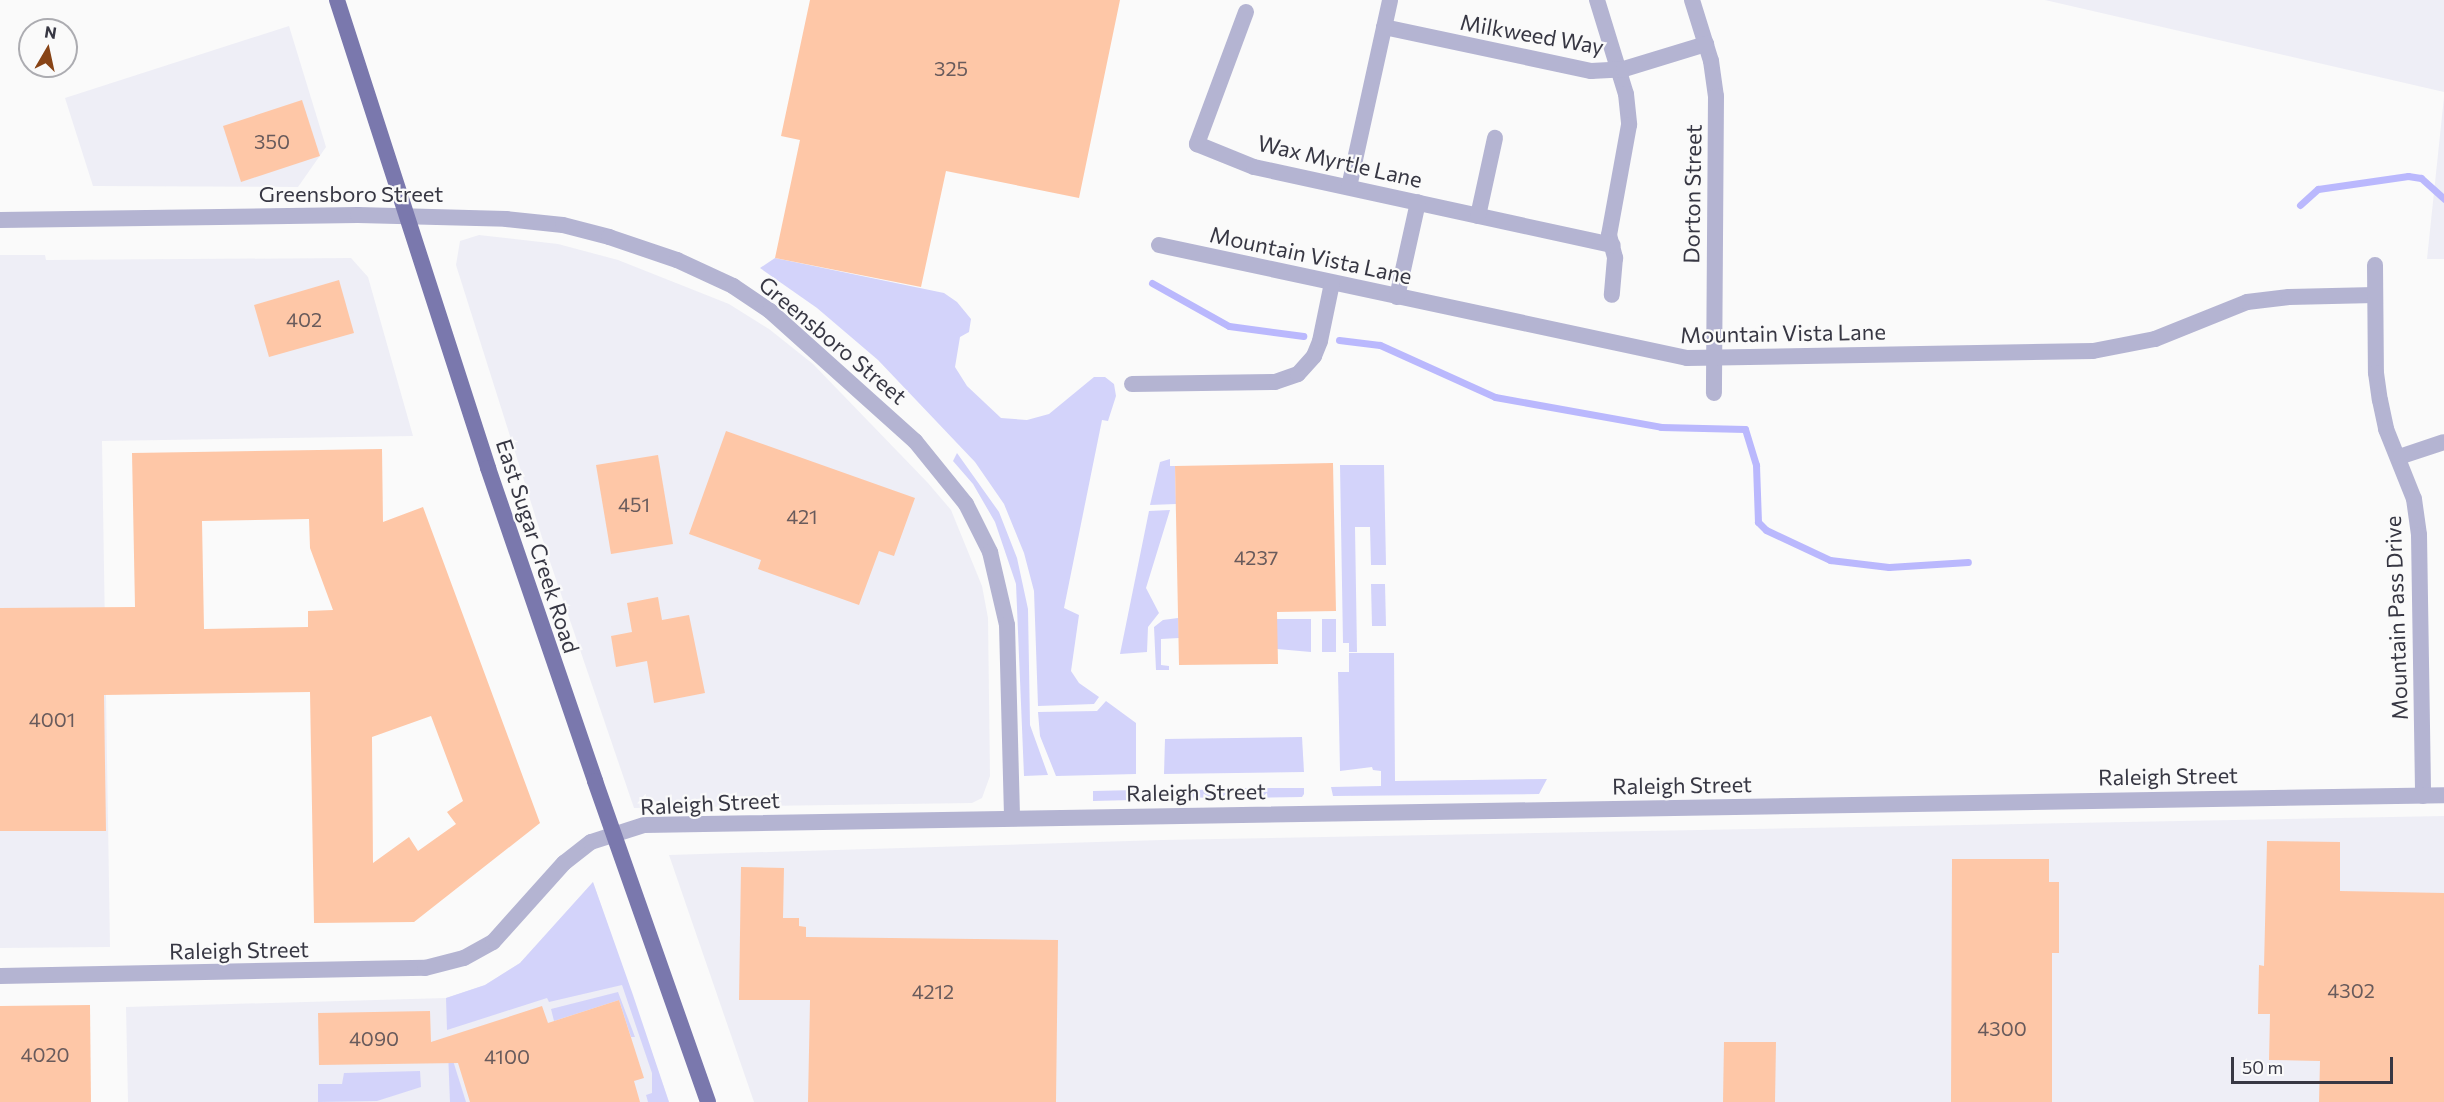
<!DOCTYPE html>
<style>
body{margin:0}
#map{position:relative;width:2444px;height:1102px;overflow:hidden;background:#fafafa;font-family:Commissioner,sans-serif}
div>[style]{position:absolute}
.built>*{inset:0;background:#eeeef6}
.green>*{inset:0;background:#d3d3fa}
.stream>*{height:7px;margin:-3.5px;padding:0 3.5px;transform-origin:3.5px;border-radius:3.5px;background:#bab8fd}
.building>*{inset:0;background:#fec7a7}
.minor>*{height:16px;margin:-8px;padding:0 8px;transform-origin:8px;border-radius:8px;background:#b4b4d2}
.primary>*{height:16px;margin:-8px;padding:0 8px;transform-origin:8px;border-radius:8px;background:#7a78ad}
.primary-bridge>*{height:16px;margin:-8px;padding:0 8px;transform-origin:8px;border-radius:8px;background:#7a78ad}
span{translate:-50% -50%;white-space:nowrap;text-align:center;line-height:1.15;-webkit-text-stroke:4.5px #fafafa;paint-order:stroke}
.number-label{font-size:20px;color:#695b5c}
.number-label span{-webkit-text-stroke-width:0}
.street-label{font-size:22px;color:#373743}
.north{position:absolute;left:18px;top:18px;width:60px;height:60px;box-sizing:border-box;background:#fafafa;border:2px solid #acacb1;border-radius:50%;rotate:9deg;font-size:16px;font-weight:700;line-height:24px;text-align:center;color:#373743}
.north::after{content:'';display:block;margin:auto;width:21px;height:27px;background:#884416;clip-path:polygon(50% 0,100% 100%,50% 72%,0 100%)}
.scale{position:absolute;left:2231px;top:1057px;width:162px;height:27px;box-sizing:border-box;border:3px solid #373743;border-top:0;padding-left:8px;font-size:18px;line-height:21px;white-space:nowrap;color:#373743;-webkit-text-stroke:4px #fafafa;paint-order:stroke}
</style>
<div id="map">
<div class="built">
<i style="clip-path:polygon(2045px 0,2444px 0,2444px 92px)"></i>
<i style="clip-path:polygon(289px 26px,326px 147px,298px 187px,93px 186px,65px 98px)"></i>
<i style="clip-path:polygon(2444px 97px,2444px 259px,2427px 259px)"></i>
<i style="clip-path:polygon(479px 235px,558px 244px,618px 260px,729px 304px,769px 329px,813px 364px,928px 483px,951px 510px,982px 586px,988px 618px,990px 776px,982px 798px,972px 803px,634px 808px,546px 550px,456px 265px,460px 241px)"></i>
<i style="clip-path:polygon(0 255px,45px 255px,46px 260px,351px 258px,368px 277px,413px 436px,102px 441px,110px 947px,0 948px)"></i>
<i style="clip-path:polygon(2444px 816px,2444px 1102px,754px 1102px,669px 855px,1162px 840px)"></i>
<i style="clip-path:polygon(593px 882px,669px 1102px,128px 1102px,126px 1007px,446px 998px,485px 985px,520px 963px)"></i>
</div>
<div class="green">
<i style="clip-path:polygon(775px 258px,944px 293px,957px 302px,971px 319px,969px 332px,960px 337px,955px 367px,967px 386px,1001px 418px,1027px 420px,1049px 414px,1094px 377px,1105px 377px,1114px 384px,1116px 396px,1108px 421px,1102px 420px,1064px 608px,1079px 615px,1071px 671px,1079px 683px,1099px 697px,1094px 704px,1038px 706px,1034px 591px,1024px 553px,1004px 504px,975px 462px,878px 360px,817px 308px,760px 268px)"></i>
<i style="clip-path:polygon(957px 453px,999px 512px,1017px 558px,1028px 609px,1030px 725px,1048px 775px,1024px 776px,1016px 584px,995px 522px,973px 484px,953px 461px)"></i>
<i style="clip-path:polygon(1170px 459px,1170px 466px,1175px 466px,1176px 504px,1150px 505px,1160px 462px)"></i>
<i style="clip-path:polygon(1340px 465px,1384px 465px,1386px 565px,1371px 565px,1370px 527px,1355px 527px,1357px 652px,1349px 652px,1349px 643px,1343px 643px)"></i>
<i style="clip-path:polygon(1170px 510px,1146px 588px,1159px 613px,1148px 627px,1147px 652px,1120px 654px,1149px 511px)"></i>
<i style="clip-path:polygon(1371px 584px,1385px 584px,1386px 626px,1372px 626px)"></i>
<i style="clip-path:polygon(1178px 618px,1179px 638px,1161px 639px,1161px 665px,1169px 666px,1169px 670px,1156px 670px,1154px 627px,1163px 620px)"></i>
<i style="clip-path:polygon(1277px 619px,1311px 619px,1311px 652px,1277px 649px)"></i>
<i style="clip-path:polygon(1322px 619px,1336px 619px,1336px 652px,1322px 652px)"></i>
<i style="clip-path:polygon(1349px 653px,1394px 653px,1395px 781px,1547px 779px,1539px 794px,1333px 796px,1331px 787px,1381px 786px,1381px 771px,1373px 770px,1372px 767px,1340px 771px,1338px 672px,1349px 672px)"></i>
<i style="clip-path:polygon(1106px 701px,1136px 723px,1136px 774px,1056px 776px,1040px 736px,1038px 712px,1097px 711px)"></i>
<i style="clip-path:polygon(1302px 737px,1304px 772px,1164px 774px,1165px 739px)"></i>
<i style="clip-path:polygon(1242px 788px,1304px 788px,1304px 794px,1302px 797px,1243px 798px)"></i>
<i style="clip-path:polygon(1226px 789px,1226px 798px,1166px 797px,1166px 791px)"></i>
<i style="clip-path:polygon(1137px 790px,1132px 800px,1093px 801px,1093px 791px)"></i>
<i style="clip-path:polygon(593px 882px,633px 995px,669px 1102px,648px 1102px,646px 1095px,652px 1093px,652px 1073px,622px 985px,549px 1002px,547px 998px,447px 1030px,446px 998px,485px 985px,520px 963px)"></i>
<i style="clip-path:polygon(618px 992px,635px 1037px,631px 1037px,619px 1000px,554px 1021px,551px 1009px)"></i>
<i style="clip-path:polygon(448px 1051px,450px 1051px,466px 1102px,450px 1102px)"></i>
<i style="clip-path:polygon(420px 1071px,421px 1087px,377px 1101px,318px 1102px,318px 1084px,342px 1084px,344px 1073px)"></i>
</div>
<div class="stream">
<i style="left:2300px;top:205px;width:24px;rotate:-42deg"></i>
<i style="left:2318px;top:189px;width:91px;rotate:-8.2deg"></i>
<i style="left:2408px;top:176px;width:13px;rotate:9deg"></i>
<i style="left:2421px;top:178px;width:31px;rotate:42deg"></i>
<i style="left:1152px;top:283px;width:88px;rotate:29.2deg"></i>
<i style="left:1229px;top:326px;width:75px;rotate:7.7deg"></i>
<i style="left:1339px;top:340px;width:41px;rotate:7deg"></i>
<i style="left:1380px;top:345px;width:126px;rotate:24.3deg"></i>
<i style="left:1495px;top:397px;width:169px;rotate:10.2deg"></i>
<i style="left:1661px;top:427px;width:84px;rotate:1.4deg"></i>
<i style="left:1745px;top:429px;width:38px;rotate:73deg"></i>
<i style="left:1756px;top:465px;width:57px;rotate:88deg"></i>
<i style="left:1758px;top:522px;width:11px;rotate:45deg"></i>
<i style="left:1766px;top:530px;width:71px;rotate:25.1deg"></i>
<i style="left:1830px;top:560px;width:59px;rotate:6.8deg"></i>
<i style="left:1889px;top:567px;width:79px;rotate:-3.6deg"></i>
</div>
<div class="building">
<i style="clip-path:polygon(810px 0,1120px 0,1079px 198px,946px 171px,921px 287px,775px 258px,800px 140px,781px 136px)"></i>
<i style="clip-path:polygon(302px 100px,320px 156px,241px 182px,223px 126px)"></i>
<i style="clip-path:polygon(339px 280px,354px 333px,269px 357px,254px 305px)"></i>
<i style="clip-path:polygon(726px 431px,915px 498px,894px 556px,879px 551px,859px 605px,758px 569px,761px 560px,689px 534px)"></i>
<i style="clip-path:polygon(evenodd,382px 449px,383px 522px,423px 507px,540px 823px,414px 922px,314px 923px,310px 692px,104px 695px,106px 831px,0 831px,0 608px,135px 607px,132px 453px,382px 449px,309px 519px,310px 548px,333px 610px,308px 611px,308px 627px,204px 629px,202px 521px,309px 519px,382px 449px,431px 716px,463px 801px,447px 812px,456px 824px,418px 851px,409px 837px,373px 863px,372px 737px,431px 716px)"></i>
<i style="clip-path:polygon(658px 455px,673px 544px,611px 554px,596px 465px)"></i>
<i style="clip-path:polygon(1333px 463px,1336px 611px,1277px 612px,1278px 664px,1179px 665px,1175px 466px)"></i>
<i style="clip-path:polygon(658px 597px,662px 620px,689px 615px,705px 693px,654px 703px,647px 661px,616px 667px,611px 636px,632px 632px,627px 603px)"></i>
<i style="clip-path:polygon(2267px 841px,2340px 842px,2340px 891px,2444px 893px,2444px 1102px,2319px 1102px,2320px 1061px,2269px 1060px,2270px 1014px,2258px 1014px,2259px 965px,2264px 966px)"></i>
<i style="clip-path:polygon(1952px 859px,2049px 859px,2049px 882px,2059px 882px,2059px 953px,2052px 953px,2052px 1102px,1951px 1102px)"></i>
<i style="clip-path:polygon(741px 867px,784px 868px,783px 918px,799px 918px,799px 926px,806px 927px,806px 937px,1058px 940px,1056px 1102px,808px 1102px,810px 1000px,739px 1000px)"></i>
<i style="clip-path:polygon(619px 1000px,644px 1078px,634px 1081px,640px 1102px,470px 1102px,458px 1063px,319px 1065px,318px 1013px,430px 1011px,431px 1042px,542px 1006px,548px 1023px)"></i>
<i style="clip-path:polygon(90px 1005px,91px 1102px,0 1102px,0 1006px)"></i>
<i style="clip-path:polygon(1724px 1042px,1776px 1042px,1775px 1102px,1723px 1102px)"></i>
</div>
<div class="minor">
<i style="left:1597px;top:0;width:98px;rotate:72.9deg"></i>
<i style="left:1626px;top:94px;width:31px;rotate:84deg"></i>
<i style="left:1629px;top:125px;width:112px;rotate:100.3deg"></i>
<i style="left:1609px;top:235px;width:24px;rotate:75deg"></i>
<i style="left:1615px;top:258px;width:37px;rotate:95deg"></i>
<i style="left:1692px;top:0;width:64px;rotate:72.7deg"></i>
<i style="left:1711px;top:61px;width:35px;rotate:82deg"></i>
<i style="left:1716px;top:96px;width:297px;rotate:90.4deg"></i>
<i style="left:1246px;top:12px;width:141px;rotate:110.4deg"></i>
<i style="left:1197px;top:144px;width:61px;rotate:22deg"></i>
<i style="left:1254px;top:167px;width:367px;rotate:12.3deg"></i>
<i style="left:1384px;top:27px;width:212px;rotate:12deg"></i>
<i style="left:1591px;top:71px;width:33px;rotate:-3deg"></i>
<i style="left:1624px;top:69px;width:86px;rotate:-17deg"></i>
<i style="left:1349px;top:187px;width:191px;rotate:-77.6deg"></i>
<i style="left:1478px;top:216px;width:80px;rotate:-77.7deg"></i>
<i style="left:0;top:220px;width:358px;rotate:-0.8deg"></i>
<i style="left:358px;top:215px;width:148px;rotate:1.5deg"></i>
<i style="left:506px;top:219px;width:57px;rotate:6deg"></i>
<i style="left:563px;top:225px;width:48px;rotate:14.6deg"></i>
<i style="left:609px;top:237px;width:72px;rotate:18.7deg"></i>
<i style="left:677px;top:260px;width:62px;rotate:24.9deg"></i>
<i style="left:733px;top:286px;width:45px;rotate:34deg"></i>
<i style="left:770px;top:311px;width:195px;rotate:41.9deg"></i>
<i style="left:915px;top:441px;width:81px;rotate:51deg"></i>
<i style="left:966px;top:504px;width:54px;rotate:63.4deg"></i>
<i style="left:990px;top:552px;width:75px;rotate:76.9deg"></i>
<i style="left:1007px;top:625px;width:193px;rotate:88.5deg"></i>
<i style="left:1159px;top:245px;width:540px;rotate:12.08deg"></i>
<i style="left:1687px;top:358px;width:406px;rotate:-1deg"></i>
<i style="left:2093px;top:351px;width:63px;rotate:-11deg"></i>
<i style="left:2155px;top:339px;width:99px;rotate:-21.9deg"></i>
<i style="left:2247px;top:302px;width:42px;rotate:-6.8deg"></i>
<i style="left:2289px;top:297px;width:86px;rotate:-1.3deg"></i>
<i style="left:2375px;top:265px;width:108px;rotate:89.5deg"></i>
<i style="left:2376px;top:373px;width:27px;rotate:82deg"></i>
<i style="left:2380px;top:400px;width:30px;rotate:78deg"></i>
<i style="left:2386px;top:429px;width:75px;rotate:68.2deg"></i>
<i style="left:2414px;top:499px;width:36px;rotate:82deg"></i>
<i style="left:2419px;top:535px;width:261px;rotate:89.1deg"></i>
<i style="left:1397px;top:297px;width:97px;rotate:-77.5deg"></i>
<i style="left:1132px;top:384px;width:143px;rotate:-0.8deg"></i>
<i style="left:1275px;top:382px;width:24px;rotate:-19deg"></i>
<i style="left:1298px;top:374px;width:24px;rotate:-48deg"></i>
<i style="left:1314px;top:356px;width:16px;rotate:-68deg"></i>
<i style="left:1320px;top:341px;width:59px;rotate:-78.3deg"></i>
<i style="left:2399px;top:457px;width:47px;rotate:-18.4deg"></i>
<i style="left:0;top:976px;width:425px;rotate:-1.1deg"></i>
<i style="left:425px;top:968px;width:40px;rotate:-14.4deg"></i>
<i style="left:464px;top:958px;width:33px;rotate:-29deg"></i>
<i style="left:493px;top:942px;width:106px;rotate:-48.1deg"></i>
<i style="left:564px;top:863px;width:34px;rotate:-38deg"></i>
<i style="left:591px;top:842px;width:56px;rotate:-17.8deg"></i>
<i style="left:644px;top:825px;width:1800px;rotate:-0.95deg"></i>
</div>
<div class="primary">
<i style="left:337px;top:0;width:492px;rotate:72.1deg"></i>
<i style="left:488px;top:468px;width:331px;rotate:71.1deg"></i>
</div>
<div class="primary-bridge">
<i style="left:595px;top:781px;width:340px;rotate:70.6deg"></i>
</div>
<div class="number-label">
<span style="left:951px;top:68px">325</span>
<span style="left:272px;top:141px">350</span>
<span style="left:304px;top:319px">402</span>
<span style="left:634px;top:504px">451</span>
<span style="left:802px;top:516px">421</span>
<span style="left:1256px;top:557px">4237</span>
<span style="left:52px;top:719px">4001</span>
<span style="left:2351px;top:990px">4302</span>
<span style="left:933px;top:991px">4212</span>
<span style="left:2002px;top:1028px">4300</span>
<span style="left:374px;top:1038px">4090</span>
<span style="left:45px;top:1054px">4020</span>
<span style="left:507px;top:1056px">4100</span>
</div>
<div class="street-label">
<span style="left:1532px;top:34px;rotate:10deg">Milkweed Way</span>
<span style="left:1340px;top:161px;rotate:13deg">Wax Myrtle Lane</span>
<span style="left:351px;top:194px">Greensboro Street</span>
<span style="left:1692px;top:194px;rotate:-89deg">Dorton Street</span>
<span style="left:1311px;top:255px;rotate:12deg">Mountain Vista Lane</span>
<span style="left:1783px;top:333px;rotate:-1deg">Mountain Vista Lane</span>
<span style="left:833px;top:340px;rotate:40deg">Greensboro Street</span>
<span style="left:538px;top:546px;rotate:72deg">East Sugar Creek Road</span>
<span style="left:2396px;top:618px;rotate:-92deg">Mountain Pass Drive</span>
<span style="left:2168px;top:776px;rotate:-1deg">Raleigh Street</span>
<span style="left:1682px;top:785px;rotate:-1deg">Raleigh Street</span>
<span style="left:1196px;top:792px;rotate:-1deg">Raleigh Street</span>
<span style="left:710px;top:803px;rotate:-3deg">Raleigh Street</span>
<span style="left:239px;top:950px;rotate:-1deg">Raleigh Street</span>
</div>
<div class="north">N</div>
<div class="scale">50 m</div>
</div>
